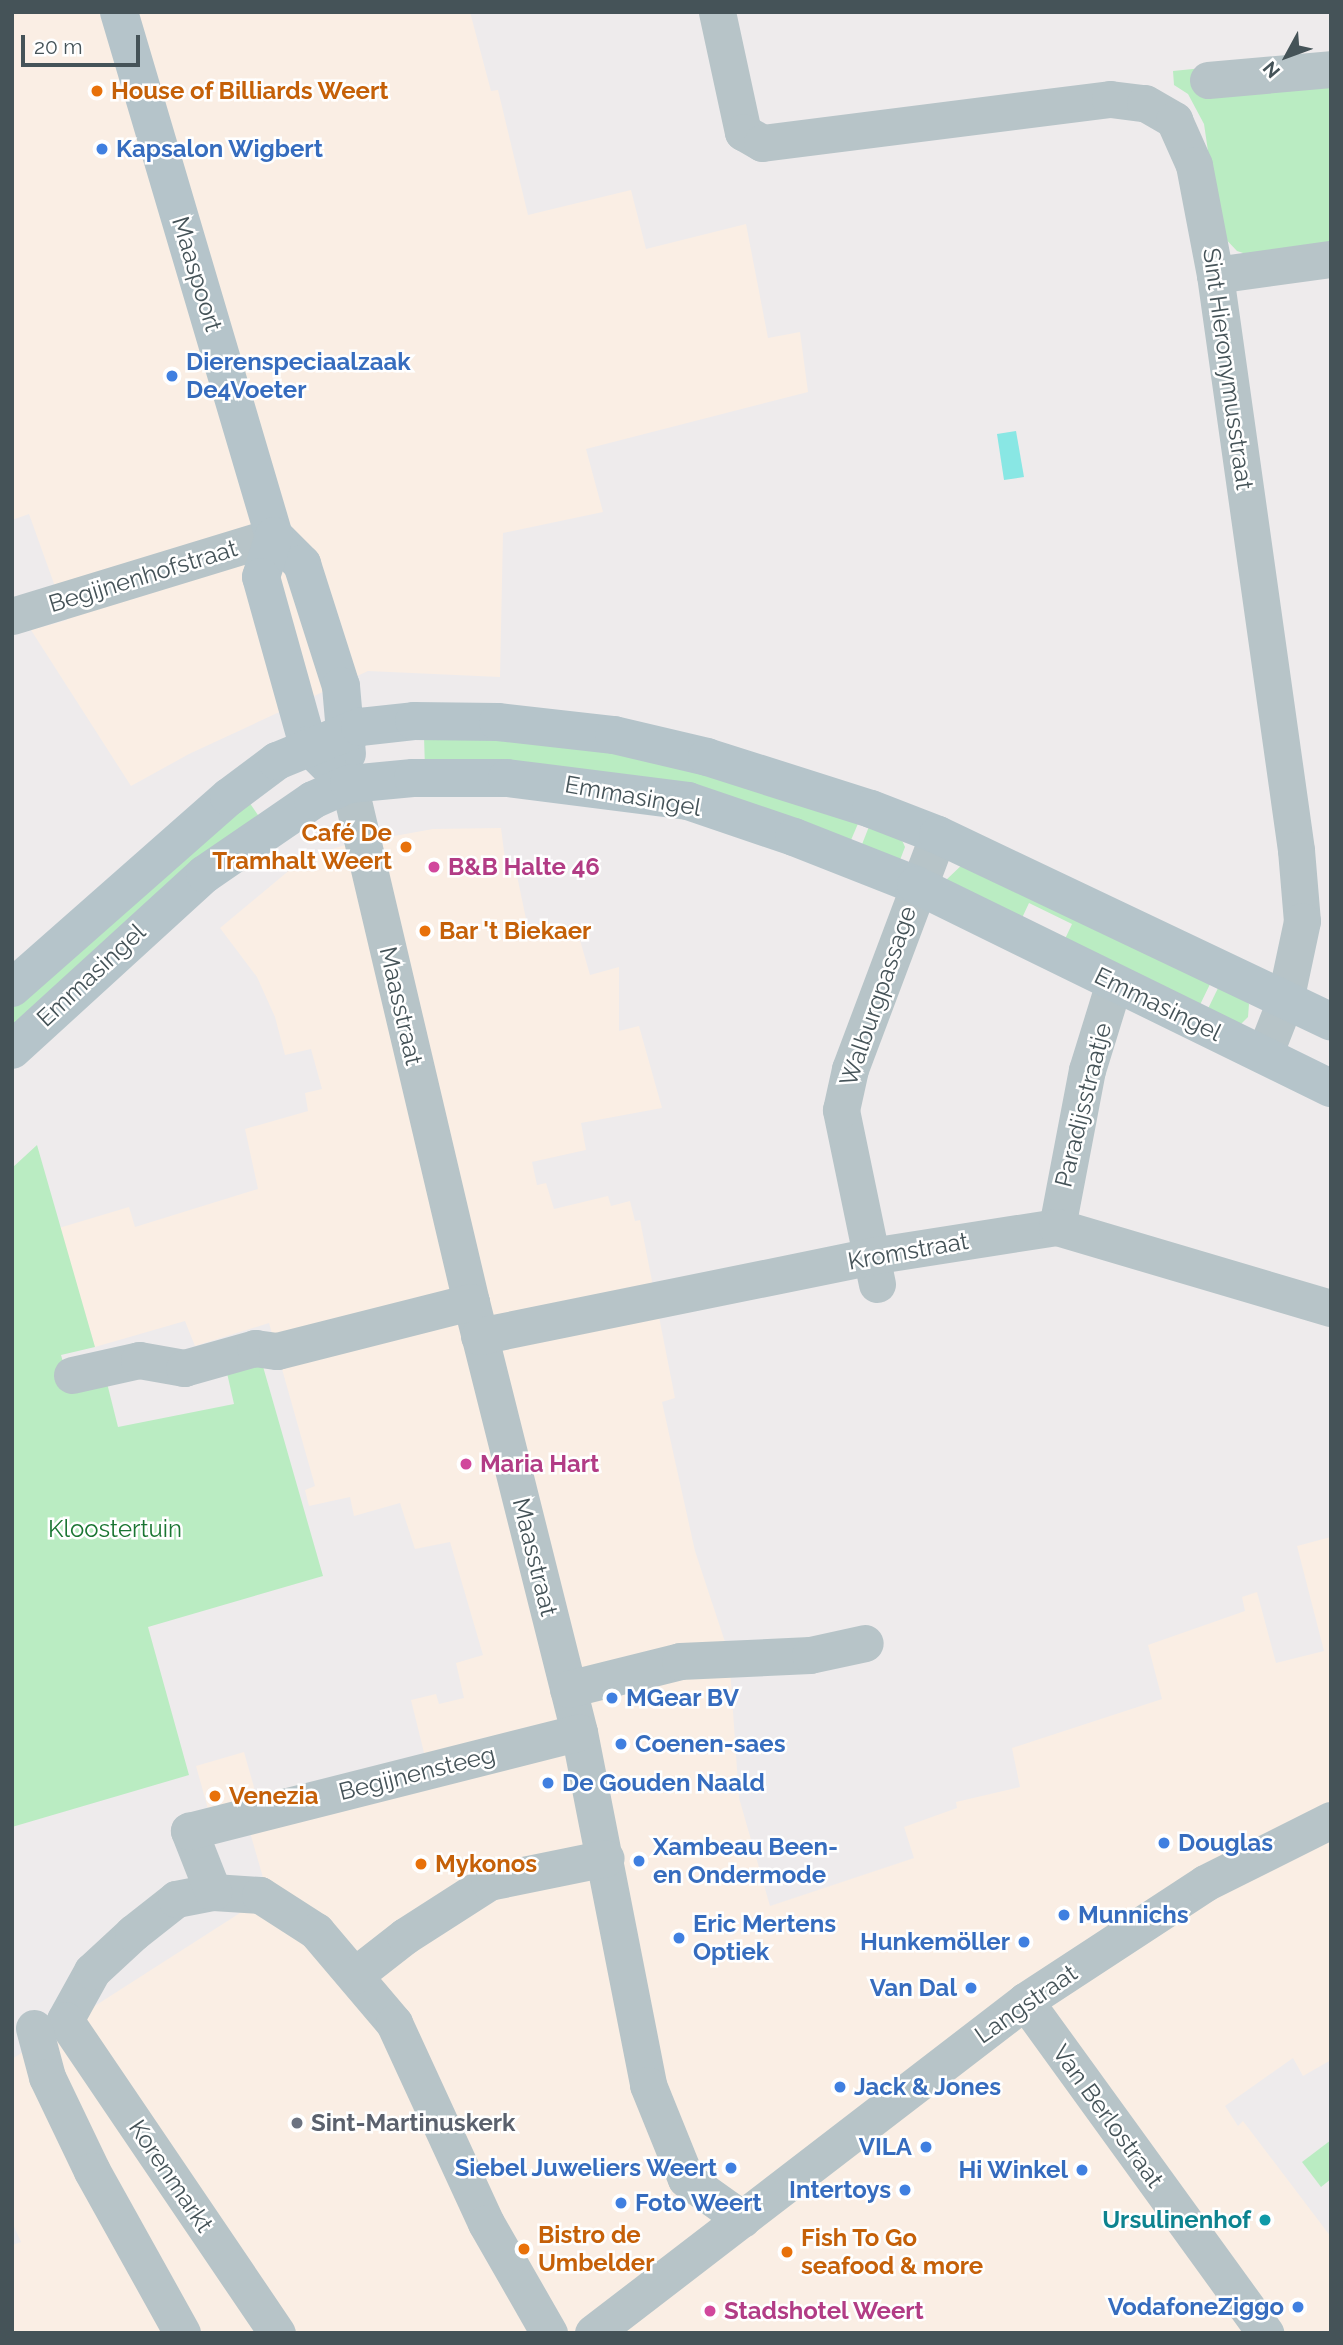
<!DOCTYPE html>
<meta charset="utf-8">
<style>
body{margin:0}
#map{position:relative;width:1343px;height:2345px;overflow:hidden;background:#eeebec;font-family:Raleway,sans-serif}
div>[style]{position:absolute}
.commercial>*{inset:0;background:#faeee4}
.green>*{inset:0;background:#baecc2}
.water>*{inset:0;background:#89e7e4}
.street>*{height:37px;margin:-18.5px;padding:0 18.5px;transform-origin:18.5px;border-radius:18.5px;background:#b7c4c8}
.secondary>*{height:38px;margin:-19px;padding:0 19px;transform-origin:19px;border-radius:19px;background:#b5c4ca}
.dots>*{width:19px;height:19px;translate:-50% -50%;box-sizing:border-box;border:4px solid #fff;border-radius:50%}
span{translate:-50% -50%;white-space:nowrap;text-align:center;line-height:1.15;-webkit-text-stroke:5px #fff;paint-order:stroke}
.food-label{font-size:24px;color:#c56008;font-weight:700}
.left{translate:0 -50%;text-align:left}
.right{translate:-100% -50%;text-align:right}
.shop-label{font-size:24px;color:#366cbe;font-weight:700}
.street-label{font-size:24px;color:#455358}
.hotel-label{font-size:24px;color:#b23c85;font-weight:700}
.park-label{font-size:24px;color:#1a7532}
.worship-label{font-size:24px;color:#5b616d;font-weight:700}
.culture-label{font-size:24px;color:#0d838f;font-weight:700}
.frame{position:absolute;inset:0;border:14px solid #455358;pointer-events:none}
.north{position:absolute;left:1252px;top:21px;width:70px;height:70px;-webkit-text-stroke:5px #fff;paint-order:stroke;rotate:229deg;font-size:19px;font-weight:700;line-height:28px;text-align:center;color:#455358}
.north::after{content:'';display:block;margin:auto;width:24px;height:32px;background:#455358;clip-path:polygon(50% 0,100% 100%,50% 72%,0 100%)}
.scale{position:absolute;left:21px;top:35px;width:119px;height:32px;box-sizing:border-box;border:4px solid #455358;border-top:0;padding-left:9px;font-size:21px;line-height:24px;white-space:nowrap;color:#455358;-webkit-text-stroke:5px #fff;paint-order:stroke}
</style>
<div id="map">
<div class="commercial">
<i style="clip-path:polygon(12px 12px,470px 12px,491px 91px,498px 90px,528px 215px,631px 190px,646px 249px,746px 224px,768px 338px,800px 332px,808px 392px,586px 449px,603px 512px,503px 533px,500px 677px,368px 671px,189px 754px,131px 786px,31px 630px,67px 620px,29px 514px,12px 520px)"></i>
<i style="clip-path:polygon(501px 828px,506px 867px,515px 866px,530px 938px,576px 926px,590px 975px,619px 967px,619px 1031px,639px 1026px,662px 1108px,581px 1123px,586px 1150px,532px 1162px,537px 1185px,546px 1183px,554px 1209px,608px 1196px,611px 1206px,630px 1201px,635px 1221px,640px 1220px,675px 1398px,662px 1402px,695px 1551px,729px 1654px,739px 1798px,770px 1906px,914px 1858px,904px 1827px,957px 1808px,956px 1802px,1020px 1787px,1012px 1748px,1162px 1699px,1148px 1645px,1245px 1611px,1242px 1597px,1257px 1592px,1276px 1663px,1324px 1651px,1297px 1546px,1331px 1537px,1331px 2060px,1303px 2076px,1293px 2058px,1225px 2106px,1238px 2126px,1243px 2121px,1331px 2237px,1331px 2333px,12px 2333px,12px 2245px,21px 2242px,12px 2222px,12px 2059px,254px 1904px,264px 1881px,241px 1801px,208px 1809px,196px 1766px,244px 1752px,262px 1815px,429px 1773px,411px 1700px,436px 1694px,439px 1704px,464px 1698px,456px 1663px,483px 1655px,450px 1542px,415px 1549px,400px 1503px,354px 1516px,350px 1497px,309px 1506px,305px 1490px,315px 1486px,269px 1323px,195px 1346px,185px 1321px,95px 1347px,59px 1228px,129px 1207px,135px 1227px,258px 1189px,245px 1129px,308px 1111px,305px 1093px,322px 1089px,311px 1049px,285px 1055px,275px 1017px,257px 977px,220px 928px,304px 858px,345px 845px,433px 829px)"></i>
</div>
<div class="green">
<i style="clip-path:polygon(1203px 68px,1331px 82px,1331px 247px,1249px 255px,1237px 251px,1220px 233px,1204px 124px,1188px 94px,1174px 85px,1173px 71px)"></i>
<i style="clip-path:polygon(424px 736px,626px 749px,860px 819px,848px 847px,425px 769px)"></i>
<i style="clip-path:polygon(247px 799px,262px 821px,12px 1037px,12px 1006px)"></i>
<i style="clip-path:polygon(870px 824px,901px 838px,905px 847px,900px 860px,859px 852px)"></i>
<i style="clip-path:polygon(evenodd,965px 862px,1212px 980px,1196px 1013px,945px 881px,965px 862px,1029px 903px,1072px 924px,1065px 939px,1022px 918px,1029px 903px)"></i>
<i style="clip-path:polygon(1220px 984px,1241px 994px,1249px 1004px,1248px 1017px,1238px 1027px,1204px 1017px)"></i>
<i style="clip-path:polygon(37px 1145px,95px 1347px,61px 1355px,69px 1383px,105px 1375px,118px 1427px,234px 1404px,227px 1373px,262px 1363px,323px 1576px,148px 1627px,189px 1775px,12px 1827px,12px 1168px)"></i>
<i style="clip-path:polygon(1331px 2140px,1331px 2179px,1321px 2187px,1302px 2162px)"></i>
</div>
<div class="water">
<i style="clip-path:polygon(1016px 431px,1024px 477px,1004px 480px,997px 434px)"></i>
</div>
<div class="street">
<i style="left:717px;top:12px;width:123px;rotate:77.8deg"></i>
<i style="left:743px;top:132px;width:22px;rotate:30deg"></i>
<i style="left:762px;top:143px;width:351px;rotate:-7.2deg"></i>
<i style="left:1110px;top:99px;width:35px;rotate:7deg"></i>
<i style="left:1145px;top:103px;width:34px;rotate:30deg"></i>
<i style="left:1174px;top:120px;width:49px;rotate:66deg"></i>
<i style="left:1194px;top:165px;width:112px;rotate:79.2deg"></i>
<i style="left:1215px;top:275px;width:581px;rotate:81.98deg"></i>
<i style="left:1296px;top:850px;width:71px;rotate:85.2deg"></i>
<i style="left:1302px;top:921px;width:82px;rotate:102deg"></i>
<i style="left:1285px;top:1001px;width:58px;rotate:111.3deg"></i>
<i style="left:1208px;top:80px;width:123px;rotate:-5.1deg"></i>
<i style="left:1215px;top:275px;width:117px;rotate:-7.9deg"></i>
<i style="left:12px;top:616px;width:274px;rotate:-17deg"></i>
<i style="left:349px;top:784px;width:532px;rotate:76.75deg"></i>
<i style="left:471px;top:1302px;width:443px;rotate:75.9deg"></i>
<i style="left:579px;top:1732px;width:360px;rotate:78.9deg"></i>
<i style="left:648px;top:2085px;width:101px;rotate:68deg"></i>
<i style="left:686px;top:2179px;width:69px;rotate:35.5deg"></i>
<i style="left:1057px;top:1227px;width:160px;rotate:-79.2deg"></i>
<i style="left:1087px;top:1070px;width:91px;rotate:-72.8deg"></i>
<i style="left:877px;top:1284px;width:178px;rotate:-101.7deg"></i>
<i style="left:841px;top:1110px;width:42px;rotate:-77.6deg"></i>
<i style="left:850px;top:1069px;width:250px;rotate:-69.4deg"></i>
<i style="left:479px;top:1336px;width:400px;rotate:-11.5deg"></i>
<i style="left:871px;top:1256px;width:188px;rotate:-8.9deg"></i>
<i style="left:1057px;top:1227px;width:286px;rotate:16.5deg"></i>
<i style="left:72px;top:1375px;width:69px;rotate:-12.6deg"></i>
<i style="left:139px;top:1360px;width:46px;rotate:10.1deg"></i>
<i style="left:184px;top:1368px;width:74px;rotate:-15.7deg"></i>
<i style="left:255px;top:1348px;width:22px;rotate:8deg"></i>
<i style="left:277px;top:1351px;width:200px;rotate:-14.2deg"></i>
<i style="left:568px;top:1689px;width:115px;rotate:-14deg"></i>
<i style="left:680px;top:1661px;width:130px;rotate:-2.6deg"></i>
<i style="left:810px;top:1655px;width:56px;rotate:-12.3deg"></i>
<i style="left:213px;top:1892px;width:47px;rotate:3.7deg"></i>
<i style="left:260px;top:1895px;width:67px;rotate:32.7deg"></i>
<i style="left:316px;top:1931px;width:121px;rotate:49.7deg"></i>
<i style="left:394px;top:2023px;width:220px;rotate:65.3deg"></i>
<i style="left:486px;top:2223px;width:127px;rotate:60.2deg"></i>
<i style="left:355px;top:1975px;width:63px;rotate:-38deg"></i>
<i style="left:405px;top:1936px;width:100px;rotate:-32.7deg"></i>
<i style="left:489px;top:1882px;width:119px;rotate:-11.6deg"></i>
<i style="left:1025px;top:2001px;width:410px;rotate:54.1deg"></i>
<i style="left:65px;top:2020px;width:56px;rotate:-61.1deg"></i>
<i style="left:92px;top:1971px;width:56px;rotate:-42.8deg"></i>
<i style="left:133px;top:1933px;width:55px;rotate:-38.3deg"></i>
<i style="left:176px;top:1899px;width:38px;rotate:-11deg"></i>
<i style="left:213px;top:1892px;width:66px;rotate:-111.5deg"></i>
<i style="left:189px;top:1831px;width:402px;rotate:-14.2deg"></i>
<i style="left:65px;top:2020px;width:378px;rotate:55.9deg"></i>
<i style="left:34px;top:2028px;width:51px;rotate:75.1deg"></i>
<i style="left:47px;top:2077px;width:104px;rotate:64.4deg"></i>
<i style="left:92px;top:2171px;width:185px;rotate:60.9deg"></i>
<i style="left:593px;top:2333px;width:545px;rotate:-37.54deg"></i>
<i style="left:1025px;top:2001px;width:215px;rotate:-33.2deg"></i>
<i style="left:1205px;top:1883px;width:141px;rotate:-26.6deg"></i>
</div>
<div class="secondary">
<i style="left:119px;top:12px;width:546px;rotate:73.52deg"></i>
<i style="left:274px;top:536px;width:40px;rotate:45deg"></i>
<i style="left:302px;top:564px;width:128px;rotate:72.3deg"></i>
<i style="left:341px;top:686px;width:68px;rotate:85deg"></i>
<i style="left:274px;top:536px;width:43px;rotate:107.6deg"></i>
<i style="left:261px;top:577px;width:174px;rotate:74.4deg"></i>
<i style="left:308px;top:745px;width:27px;rotate:45deg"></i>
<i style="left:12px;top:988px;width:289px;rotate:-41.4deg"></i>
<i style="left:229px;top:797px;width:60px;rotate:-36.9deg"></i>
<i style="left:277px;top:761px;width:90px;rotate:-22.3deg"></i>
<i style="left:360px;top:727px;width:54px;rotate:-6.3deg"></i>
<i style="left:414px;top:721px;width:84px;rotate:0.7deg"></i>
<i style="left:498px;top:722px;width:117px;rotate:6.4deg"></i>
<i style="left:614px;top:735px;width:96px;rotate:13.3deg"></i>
<i style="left:707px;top:757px;width:172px;rotate:17.6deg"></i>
<i style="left:871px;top:809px;width:72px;rotate:21.2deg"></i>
<i style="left:938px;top:835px;width:435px;rotate:25.4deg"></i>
<i style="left:12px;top:1050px;width:261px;rotate:-42.4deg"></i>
<i style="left:205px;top:874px;width:131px;rotate:-34.4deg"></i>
<i style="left:313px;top:800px;width:39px;rotate:-24deg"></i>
<i style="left:349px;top:784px;width:64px;rotate:-5.4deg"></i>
<i style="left:413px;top:778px;width:94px"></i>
<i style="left:507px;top:778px;width:182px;rotate:7.2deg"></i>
<i style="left:688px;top:801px;width:112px;rotate:18.8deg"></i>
<i style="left:794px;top:837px;width:131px;rotate:21.5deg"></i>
<i style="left:916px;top:885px;width:462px;rotate:26.1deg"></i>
</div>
<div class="dots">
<i style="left:97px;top:91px;background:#e8710a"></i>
<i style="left:102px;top:149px;background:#3f7fe0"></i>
<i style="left:172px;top:376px;background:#3f7fe0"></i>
<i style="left:406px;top:847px;background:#e8710a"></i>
<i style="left:434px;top:867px;background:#d1479c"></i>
<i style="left:425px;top:931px;background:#e8710a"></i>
<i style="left:466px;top:1464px;background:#d1479c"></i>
<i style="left:612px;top:1698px;background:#3f7fe0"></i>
<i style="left:621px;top:1744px;background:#3f7fe0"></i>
<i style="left:548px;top:1783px;background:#3f7fe0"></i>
<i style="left:215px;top:1796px;background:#e8710a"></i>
<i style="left:1164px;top:1843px;background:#3f7fe0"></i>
<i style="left:639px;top:1861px;background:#3f7fe0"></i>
<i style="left:421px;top:1864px;background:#e8710a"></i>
<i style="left:1064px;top:1915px;background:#3f7fe0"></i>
<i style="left:679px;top:1938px;background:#3f7fe0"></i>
<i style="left:1024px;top:1942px;background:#3f7fe0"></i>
<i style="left:971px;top:1988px;background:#3f7fe0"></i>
<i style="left:840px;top:2087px;background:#3f7fe0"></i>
<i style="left:297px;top:2123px;background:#6b7280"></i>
<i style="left:926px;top:2147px;background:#3f7fe0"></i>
<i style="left:731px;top:2168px;background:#3f7fe0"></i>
<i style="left:1082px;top:2170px;background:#3f7fe0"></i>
<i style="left:905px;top:2190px;background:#3f7fe0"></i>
<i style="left:621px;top:2203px;background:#3f7fe0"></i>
<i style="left:1265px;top:2220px;background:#0f9aa8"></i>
<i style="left:524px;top:2249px;background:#e8710a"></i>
<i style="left:787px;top:2252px;background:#e8710a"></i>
<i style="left:1298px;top:2307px;background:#3f7fe0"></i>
<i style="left:710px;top:2311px;background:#d1479c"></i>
</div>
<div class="food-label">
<span class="left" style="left:111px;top:91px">House of Billiards Weert</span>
<span class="right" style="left:392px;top:847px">Café De<br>Tramhalt Weert</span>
<span class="left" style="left:439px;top:931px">Bar 't Biekaer</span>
<span class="left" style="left:229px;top:1796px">Venezia</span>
<span class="left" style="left:435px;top:1864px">Mykonos</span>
<span class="left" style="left:538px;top:2249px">Bistro de<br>Umbelder</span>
<span class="left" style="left:801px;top:2252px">Fish To Go<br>seafood &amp; more</span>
</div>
<div class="shop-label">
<span class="left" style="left:116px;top:149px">Kapsalon Wigbert</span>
<span class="left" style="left:186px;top:376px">Dierenspeciaalzaak<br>De4Voeter</span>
<span class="left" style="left:626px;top:1698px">MGear BV</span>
<span class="left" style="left:635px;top:1744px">Coenen-saes</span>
<span class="left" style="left:562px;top:1783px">De Gouden Naald</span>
<span class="left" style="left:1178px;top:1843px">Douglas</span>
<span class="left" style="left:653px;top:1861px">Xambeau Been-<br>en Ondermode</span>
<span class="left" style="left:1078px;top:1915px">Munnichs</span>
<span class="left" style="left:693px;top:1938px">Eric Mertens<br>Optiek</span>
<span class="right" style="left:1010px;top:1942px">Hunkemöller</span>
<span class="right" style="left:957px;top:1988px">Van Dal</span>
<span class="left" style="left:854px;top:2087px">Jack &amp; Jones</span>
<span class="right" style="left:912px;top:2147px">VILA</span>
<span class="right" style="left:717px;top:2168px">Siebel Juweliers Weert</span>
<span class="right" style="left:1068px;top:2170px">Hi Winkel</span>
<span class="right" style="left:891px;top:2190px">Intertoys</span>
<span class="left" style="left:635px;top:2203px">Foto Weert</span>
<span class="right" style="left:1284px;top:2307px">VodafoneZiggo</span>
</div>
<div class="street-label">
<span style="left:197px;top:274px;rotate:73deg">Maaspoort</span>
<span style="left:1228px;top:369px;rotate:82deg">Sint Hieronymusstraat</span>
<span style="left:143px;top:576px;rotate:-17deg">Begijnenhofstraat</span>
<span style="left:633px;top:796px;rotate:10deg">Emmasingel</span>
<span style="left:91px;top:975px;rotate:-43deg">Emmasingel</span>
<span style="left:878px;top:996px;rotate:-71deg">Walburgpassage</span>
<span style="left:1158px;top:1004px;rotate:26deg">Emmasingel</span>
<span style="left:401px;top:1006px;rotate:77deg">Maasstraat</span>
<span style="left:1083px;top:1105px;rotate:-76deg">Paradijsstraatje</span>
<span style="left:908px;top:1251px;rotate:-10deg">Kromstraat</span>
<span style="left:535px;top:1557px;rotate:76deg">Maasstraat</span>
<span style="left:417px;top:1773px;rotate:-14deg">Begijnensteeg</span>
<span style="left:1026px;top:2004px;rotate:-35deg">Langstraat</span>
<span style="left:1108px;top:2116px;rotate:54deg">Van Berlostraat</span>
<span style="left:171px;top:2176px;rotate:56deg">Korenmarkt</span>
</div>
<div class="hotel-label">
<span class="left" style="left:448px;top:867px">B&amp;B Halte 46</span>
<span class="left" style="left:480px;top:1464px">Maria Hart</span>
<span class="left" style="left:724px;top:2311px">Stadshotel Weert</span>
</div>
<div class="park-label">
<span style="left:115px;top:1529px">Kloostertuin</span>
</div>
<div class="worship-label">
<span class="left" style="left:311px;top:2123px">Sint-Martinuskerk</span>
</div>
<div class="culture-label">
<span class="right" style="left:1251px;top:2220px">Ursulinenhof</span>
</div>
<div class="frame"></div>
<div class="north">N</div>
<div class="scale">20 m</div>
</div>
